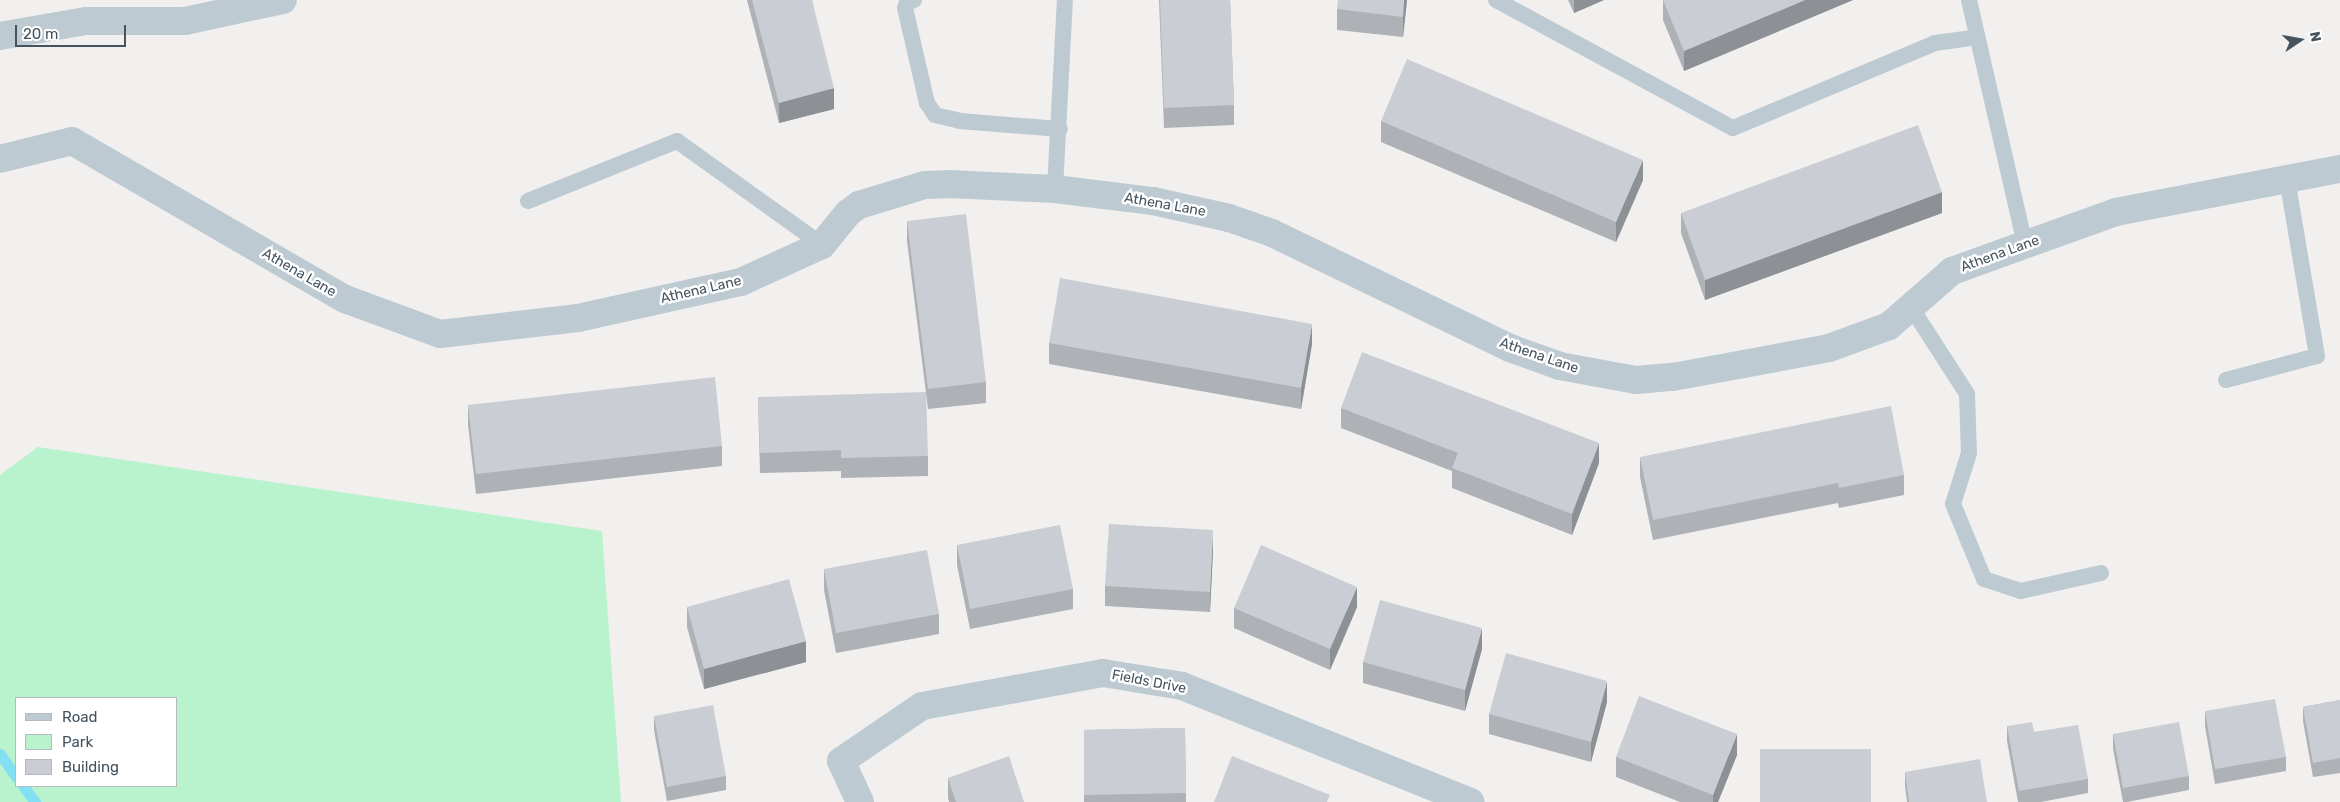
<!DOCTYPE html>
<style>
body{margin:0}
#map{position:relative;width:2340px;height:802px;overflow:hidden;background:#f2efef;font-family:Rubik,sans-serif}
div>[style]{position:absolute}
.green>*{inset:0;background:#b9f3ce}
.stream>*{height:11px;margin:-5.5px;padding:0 5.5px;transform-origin:5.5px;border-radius:5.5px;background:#83e0f4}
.service>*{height:16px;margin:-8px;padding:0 8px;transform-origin:8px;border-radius:8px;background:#becad2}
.minor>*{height:28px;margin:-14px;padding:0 14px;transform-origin:14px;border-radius:14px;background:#becad2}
.wall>*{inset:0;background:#aeb1b6}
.shaded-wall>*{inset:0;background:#8d9094}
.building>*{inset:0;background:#caced4}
span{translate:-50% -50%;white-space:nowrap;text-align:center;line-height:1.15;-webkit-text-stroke:5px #fff;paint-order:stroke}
.street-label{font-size:14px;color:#45535e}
.legend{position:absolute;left:15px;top:697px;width:162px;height:90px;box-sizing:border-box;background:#fff;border:1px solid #b5babf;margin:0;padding:6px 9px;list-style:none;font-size:15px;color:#45535e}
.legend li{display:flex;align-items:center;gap:10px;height:25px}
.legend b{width:25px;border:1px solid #b5babf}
.north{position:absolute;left:2275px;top:15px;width:50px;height:50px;-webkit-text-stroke:4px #fff;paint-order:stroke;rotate:78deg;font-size:14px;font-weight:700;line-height:20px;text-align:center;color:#45535e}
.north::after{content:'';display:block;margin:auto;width:18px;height:22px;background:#45535e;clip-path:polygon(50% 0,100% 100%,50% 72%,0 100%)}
.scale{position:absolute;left:15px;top:25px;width:111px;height:22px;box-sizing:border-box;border:2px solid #45535e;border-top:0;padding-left:6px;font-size:15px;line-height:18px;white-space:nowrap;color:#45535e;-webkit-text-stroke:4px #fff;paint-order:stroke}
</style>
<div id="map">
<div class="green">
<i style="clip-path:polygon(evenodd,38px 447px,602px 531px,621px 802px,0 802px,0 475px,38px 447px,176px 698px,176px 786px,16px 786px,16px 698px,176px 698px)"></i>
</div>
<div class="stream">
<i style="left:0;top:754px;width:28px;rotate:55deg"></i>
<i style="left:23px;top:786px;width:20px;rotate:53deg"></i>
</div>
<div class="service">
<i style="left:914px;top:0;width:8px;rotate:157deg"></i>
<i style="left:907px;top:3px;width:5px;rotate:112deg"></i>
<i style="left:905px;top:8px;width:98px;rotate:77deg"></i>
<i style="left:927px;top:103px;width:14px;rotate:56deg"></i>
<i style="left:935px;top:115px;width:26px;rotate:13deg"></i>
<i style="left:960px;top:121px;width:100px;rotate:4.6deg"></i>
<i style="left:1496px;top:0;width:269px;rotate:28.4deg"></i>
<i style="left:1733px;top:128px;width:219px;rotate:-22.8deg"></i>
<i style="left:1935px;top:43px;width:43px;rotate:-7.9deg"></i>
<i style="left:1969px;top:0;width:251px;rotate:77.1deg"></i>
<i style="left:1055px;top:189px;width:189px;rotate:-87deg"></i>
<i style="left:528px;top:201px;width:161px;rotate:-21.9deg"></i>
<i style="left:677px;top:141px;width:178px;rotate:35.6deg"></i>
<i style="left:1911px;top:307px;width:103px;rotate:57.2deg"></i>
<i style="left:1967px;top:394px;width:59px;rotate:88.1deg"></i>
<i style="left:1969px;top:453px;width:53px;rotate:107.4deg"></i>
<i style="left:1953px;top:504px;width:81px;rotate:67.5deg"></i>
<i style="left:1984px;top:579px;width:39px;rotate:18deg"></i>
<i style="left:2021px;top:591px;width:82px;rotate:-12.7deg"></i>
<i style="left:2226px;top:380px;width:94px;rotate:-14.8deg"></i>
<i style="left:2317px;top:356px;width:180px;rotate:-99.6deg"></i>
</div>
<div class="minor">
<i style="left:0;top:36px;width:87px;rotate:-9.9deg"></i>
<i style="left:86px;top:21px;width:99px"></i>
<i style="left:185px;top:21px;width:100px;rotate:-12.1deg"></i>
<i style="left:0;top:159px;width:74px;rotate:-14deg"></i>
<i style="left:72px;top:141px;width:315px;rotate:30.1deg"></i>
<i style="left:345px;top:299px;width:101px;rotate:20.2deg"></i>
<i style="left:440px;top:334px;width:139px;rotate:-6.6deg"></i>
<i style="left:578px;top:318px;width:167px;rotate:-12.5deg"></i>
<i style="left:741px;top:282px;width:89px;rotate:-24.6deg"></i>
<i style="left:822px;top:245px;width:41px;rotate:-50.9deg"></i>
<i style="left:848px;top:213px;width:14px;rotate:-36deg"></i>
<i style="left:859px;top:205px;width:69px;rotate:-16.9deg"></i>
<i style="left:925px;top:185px;width:24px;rotate:-2deg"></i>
<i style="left:949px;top:184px;width:106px;rotate:2.7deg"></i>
<i style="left:1055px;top:189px;width:99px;rotate:7deg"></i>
<i style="left:1153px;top:201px;width:78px;rotate:12.6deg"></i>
<i style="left:1229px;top:218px;width:46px;rotate:19.2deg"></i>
<i style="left:1272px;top:233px;width:264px;rotate:25.8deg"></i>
<i style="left:1510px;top:348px;width:53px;rotate:19.8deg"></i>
<i style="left:1560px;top:366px;width:77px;rotate:10.4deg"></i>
<i style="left:1636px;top:380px;width:37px;rotate:-5deg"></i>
<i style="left:1673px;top:377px;width:159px;rotate:-10.5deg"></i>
<i style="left:1829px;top:348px;width:64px;rotate:-20.1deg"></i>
<i style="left:1889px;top:326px;width:84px;rotate:-41.1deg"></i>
<i style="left:1952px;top:271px;width:174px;rotate:-19.8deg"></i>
<i style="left:2116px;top:212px;width:228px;rotate:-10.9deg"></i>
<i style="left:860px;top:802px;width:45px;rotate:-114.9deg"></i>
<i style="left:841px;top:761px;width:98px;rotate:-34.2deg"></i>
<i style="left:922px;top:706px;width:184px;rotate:-10.3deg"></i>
<i style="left:1103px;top:673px;width:80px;rotate:9.3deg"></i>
<i style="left:1182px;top:686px;width:311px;rotate:21.9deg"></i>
</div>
<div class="wall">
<i style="clip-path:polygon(747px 0,812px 0,834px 109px,779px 123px)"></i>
<i style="clip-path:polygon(1159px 0,1230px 0,1234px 105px,1234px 125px,1164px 128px)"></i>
<i style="clip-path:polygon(1407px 0,1403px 37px,1337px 30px,1337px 9px)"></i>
<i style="clip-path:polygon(1568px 0,1604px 0,1574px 13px)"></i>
<i style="clip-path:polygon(1663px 0,1853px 0,1684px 71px,1663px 20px)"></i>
<i style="clip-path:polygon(1381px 121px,1643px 180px,1616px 242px,1381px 142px)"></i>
<i style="clip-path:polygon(1681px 213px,1942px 213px,1705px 300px,1681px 233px)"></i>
<i style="clip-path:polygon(907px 221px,986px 382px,986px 403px,928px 409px,907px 241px)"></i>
<i style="clip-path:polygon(1049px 343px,1312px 344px,1301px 409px,1049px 364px)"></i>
<i style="clip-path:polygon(758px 397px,928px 456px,928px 476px,841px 478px,841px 471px,760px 473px)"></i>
<i style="clip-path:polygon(468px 405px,722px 446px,722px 466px,476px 494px,468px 425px)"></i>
<i style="clip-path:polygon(1341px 408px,1599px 463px,1572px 535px,1452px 488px,1452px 471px,1341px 428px)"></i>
<i style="clip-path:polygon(1640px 457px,1904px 475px,1904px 495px,1839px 508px,1838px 503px,1653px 540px,1640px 477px)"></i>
<i style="clip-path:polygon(957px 545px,1073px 589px,1073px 609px,970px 629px,957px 565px)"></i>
<i style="clip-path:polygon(1213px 550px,1210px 612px,1105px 606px,1105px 586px)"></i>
<i style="clip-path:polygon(824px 569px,939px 614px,939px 634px,836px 653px,824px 590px)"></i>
<i style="clip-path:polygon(687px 607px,806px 662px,704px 689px,687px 627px)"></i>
<i style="clip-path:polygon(1357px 607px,1330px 670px,1234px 628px,1234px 608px)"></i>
<i style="clip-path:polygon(1482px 649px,1465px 711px,1363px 683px,1363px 662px)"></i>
<i style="clip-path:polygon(2340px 700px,2340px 773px,2313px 777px,2303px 721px,2303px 707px)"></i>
<i style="clip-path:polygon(1607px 702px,1591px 762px,1489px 734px,1489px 714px)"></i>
<i style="clip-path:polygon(2205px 711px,2286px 757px,2286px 771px,2215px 784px,2205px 726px)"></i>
<i style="clip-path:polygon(654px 716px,726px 776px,726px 790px,667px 801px,654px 730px)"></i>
<i style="clip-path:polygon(2007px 726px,2034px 732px,2088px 779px,2088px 793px,2041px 802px,2018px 802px,2007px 741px)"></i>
<i style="clip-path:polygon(1185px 728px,1186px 802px,1084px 802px,1084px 730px)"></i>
<i style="clip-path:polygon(2113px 734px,2189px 776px,2189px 790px,2127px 802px,2123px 802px,2113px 749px)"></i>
<i style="clip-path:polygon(1737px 755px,1718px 802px,1680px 802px,1616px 777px,1616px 757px)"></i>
<i style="clip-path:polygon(1905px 772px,1987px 802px,1907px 802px,1905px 786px)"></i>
<i style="clip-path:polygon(948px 778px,1024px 802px,949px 802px,948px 798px)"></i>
</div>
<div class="shaded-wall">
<i style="clip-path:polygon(1404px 0,1407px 0,1403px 37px,1403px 17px)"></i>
<i style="clip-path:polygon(1574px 0,1604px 0,1574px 13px)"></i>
<i style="clip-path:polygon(1805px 0,1853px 0,1684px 71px,1684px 51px)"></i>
<i style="clip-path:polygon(834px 88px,834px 109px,779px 123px,779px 103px)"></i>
<i style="clip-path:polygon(1643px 160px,1643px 180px,1616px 242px,1616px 222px)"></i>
<i style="clip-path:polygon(1942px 192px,1942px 213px,1705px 300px,1705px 280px)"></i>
<i style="clip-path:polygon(1312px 324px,1312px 344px,1301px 409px,1301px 388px)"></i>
<i style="clip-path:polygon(1599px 443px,1599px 463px,1572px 535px,1572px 514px)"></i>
<i style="clip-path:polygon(1213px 530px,1213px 550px,1210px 612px,1210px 592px)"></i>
<i style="clip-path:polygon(1357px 587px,1357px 607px,1330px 670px,1330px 649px)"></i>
<i style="clip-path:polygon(1482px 628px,1482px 649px,1465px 711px,1465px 690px)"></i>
<i style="clip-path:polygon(806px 641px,806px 662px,704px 689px,704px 669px)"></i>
<i style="clip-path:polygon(1607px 681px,1607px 702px,1591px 762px,1591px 742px)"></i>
<i style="clip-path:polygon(1737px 734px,1737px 755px,1718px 802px,1713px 802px,1713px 795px)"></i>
</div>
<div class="building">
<i style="clip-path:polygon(752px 0,812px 0,834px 88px,779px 103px)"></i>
<i style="clip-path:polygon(1160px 0,1230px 0,1234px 105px,1164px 108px)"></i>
<i style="clip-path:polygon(1338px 0,1404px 0,1403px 17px,1337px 9px)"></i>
<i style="clip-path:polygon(1663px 0,1805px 0,1684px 51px)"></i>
<i style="clip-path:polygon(1407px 59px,1643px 160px,1616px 222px,1381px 121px)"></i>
<i style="clip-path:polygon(1918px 125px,1942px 192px,1705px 280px,1681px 213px)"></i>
<i style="clip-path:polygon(966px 214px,986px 382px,928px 389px,907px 221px)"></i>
<i style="clip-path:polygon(1060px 278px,1312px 324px,1301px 388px,1049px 343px)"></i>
<i style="clip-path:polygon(1362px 352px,1599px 443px,1572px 514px,1452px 468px,1458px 453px,1341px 408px)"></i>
<i style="clip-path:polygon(715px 377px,722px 446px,476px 474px,468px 405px)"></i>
<i style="clip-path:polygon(926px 392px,928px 456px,841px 458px,841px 450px,760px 453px,758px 397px)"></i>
<i style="clip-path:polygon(1891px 406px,1904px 475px,1839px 488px,1838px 483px,1653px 520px,1640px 457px)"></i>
<i style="clip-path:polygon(1109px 524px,1213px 530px,1210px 592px,1105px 586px)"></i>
<i style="clip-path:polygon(1060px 525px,1073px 589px,970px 609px,957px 545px)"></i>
<i style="clip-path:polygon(1261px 545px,1357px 587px,1330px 649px,1234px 608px)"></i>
<i style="clip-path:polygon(927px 550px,939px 614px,836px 633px,824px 569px)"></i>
<i style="clip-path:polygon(789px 579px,806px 641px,704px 669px,687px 607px)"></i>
<i style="clip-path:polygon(1380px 600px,1482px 628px,1465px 690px,1363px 662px)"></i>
<i style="clip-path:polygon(1506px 653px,1607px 681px,1591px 742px,1489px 714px)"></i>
<i style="clip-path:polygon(1639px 696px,1737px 734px,1713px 795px,1616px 757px)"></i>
<i style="clip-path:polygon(2275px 699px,2286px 757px,2215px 769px,2205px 711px)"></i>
<i style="clip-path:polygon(2340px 700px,2340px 758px,2313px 763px,2303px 707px)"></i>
<i style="clip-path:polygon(713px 705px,726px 776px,667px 787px,654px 716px)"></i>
<i style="clip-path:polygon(2032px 722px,2034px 732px,2078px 725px,2088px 779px,2019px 791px,2007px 726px)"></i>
<i style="clip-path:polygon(2179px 722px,2189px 776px,2123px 788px,2113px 734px)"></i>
<i style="clip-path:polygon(1185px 728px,1186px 793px,1084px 795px,1084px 730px)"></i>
<i style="clip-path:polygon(1760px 749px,1871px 749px,1871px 802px,1760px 802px)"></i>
<i style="clip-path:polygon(1009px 756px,1024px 802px,956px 802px,948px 778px)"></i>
<i style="clip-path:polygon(1232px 756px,1330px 795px,1327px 802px,1214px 802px)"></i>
<i style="clip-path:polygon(1980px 759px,1987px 802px,1909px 802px,1905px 772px)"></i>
</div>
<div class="street-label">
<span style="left:1165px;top:205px;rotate:10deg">Athena Lane</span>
<span style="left:2000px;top:254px;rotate:-20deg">Athena Lane</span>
<span style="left:299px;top:273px;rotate:30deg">Athena Lane</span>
<span style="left:701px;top:290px;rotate:-13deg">Athena Lane</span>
<span style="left:1539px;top:356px;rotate:19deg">Athena Lane</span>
<span style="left:1149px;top:682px;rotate:11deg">Fields Drive</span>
</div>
<ul class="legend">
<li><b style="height:6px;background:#becad2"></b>Road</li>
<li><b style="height:14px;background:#b9f3ce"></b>Park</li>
<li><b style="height:14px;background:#caced4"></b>Building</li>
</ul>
<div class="north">N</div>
<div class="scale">20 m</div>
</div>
